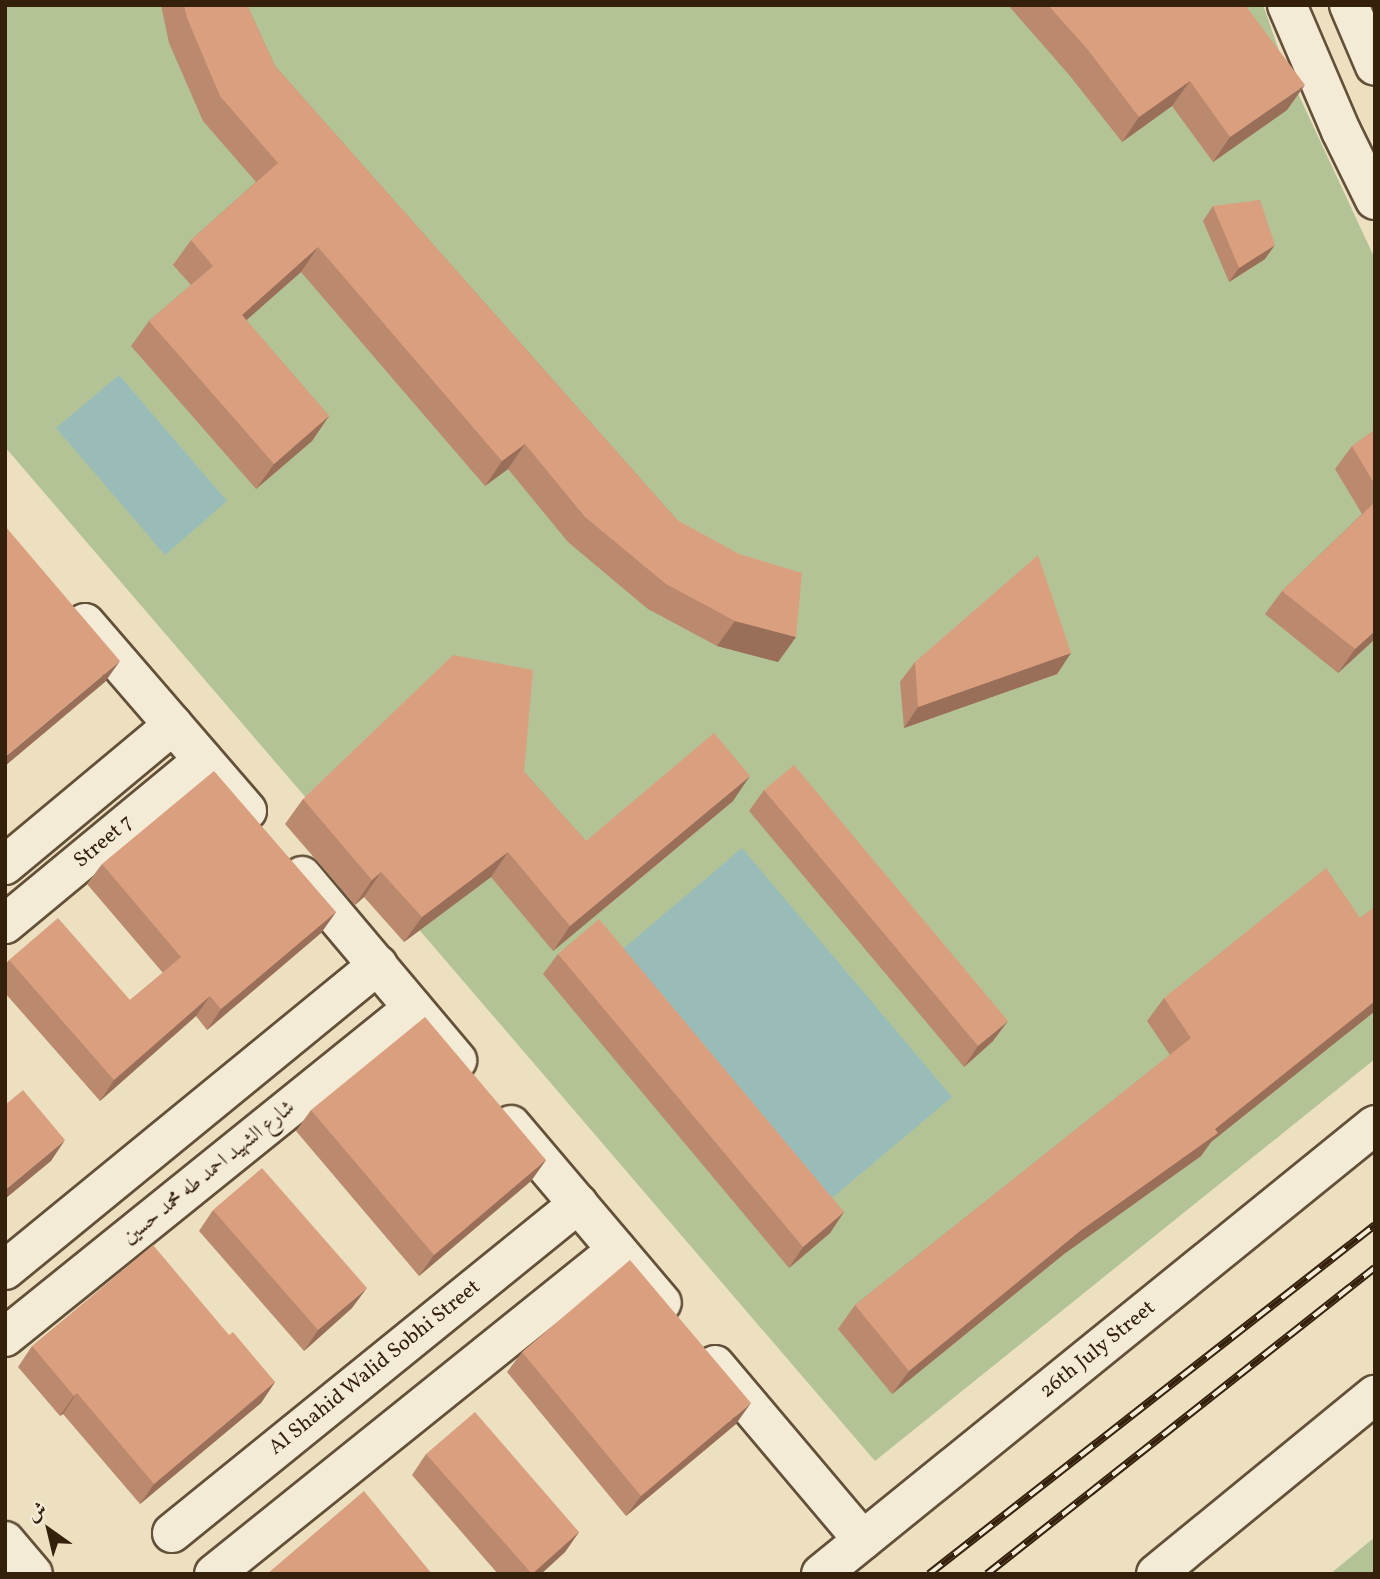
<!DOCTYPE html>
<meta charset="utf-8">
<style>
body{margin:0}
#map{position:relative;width:1380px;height:1579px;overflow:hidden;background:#ece0c0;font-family:Vollkorn,Amiri,serif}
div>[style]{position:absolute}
.green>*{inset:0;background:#b3c396}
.water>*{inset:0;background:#9abcb8}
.roads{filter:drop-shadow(2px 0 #635038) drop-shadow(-2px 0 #635038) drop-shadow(0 2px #635038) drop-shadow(0 -2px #635038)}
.minor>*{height:38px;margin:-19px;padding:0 19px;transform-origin:19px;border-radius:19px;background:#f3ebd6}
.tertiary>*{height:38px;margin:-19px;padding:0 19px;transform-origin:19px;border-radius:19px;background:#f3ebd6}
.secondary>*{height:38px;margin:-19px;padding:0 19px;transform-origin:19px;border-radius:19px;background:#f3ebd6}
.rail>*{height:8px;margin-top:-4px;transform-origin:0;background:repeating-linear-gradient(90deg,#f3ebd6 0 16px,#35200b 0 32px);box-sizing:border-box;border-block:2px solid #35200b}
.wall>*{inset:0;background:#bb896d}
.shaded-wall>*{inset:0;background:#996f59}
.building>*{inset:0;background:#da9f7f}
span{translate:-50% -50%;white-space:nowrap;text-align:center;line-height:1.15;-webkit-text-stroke:5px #f3ebd6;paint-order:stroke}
.street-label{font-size:21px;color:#35200b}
.frame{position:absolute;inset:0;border:7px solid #35200b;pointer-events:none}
.north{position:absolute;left:14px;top:1495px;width:70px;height:70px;-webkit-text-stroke:5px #f3ebd6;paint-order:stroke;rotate:326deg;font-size:19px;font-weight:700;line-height:28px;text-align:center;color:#35200b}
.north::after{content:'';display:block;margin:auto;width:24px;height:32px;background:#35200b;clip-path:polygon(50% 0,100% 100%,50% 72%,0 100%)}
</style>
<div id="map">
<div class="green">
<i style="clip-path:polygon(5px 5px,1263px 5px,1282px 59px,1375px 259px,1375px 1059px,875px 1461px,5px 447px)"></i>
<i style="clip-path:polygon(1375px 1537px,1375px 1574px,1330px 1574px)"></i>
</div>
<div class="water">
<i style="clip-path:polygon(119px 375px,227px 501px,165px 555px,56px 428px)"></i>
<i style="clip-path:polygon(742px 848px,952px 1097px,826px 1203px,617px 954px)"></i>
</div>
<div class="roads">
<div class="minor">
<i style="left:85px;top:623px;width:248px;rotate:49.2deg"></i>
<i style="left:5px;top:865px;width:219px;rotate:-39.8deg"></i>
<i style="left:302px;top:876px;width:241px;rotate:49.9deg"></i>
<i style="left:5px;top:924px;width:257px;rotate:-39.6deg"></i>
<i style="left:511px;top:1125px;width:233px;rotate:49.7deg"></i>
<i style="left:5px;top:1270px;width:482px;rotate:-39.3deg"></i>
<i style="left:5px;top:1337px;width:524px;rotate:-38.88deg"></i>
<i style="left:715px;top:1365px;width:229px;rotate:49.8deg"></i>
<i style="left:172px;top:1533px;width:523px;rotate:-39.02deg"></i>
<i style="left:214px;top:1574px;width:517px;rotate:-38.8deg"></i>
</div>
<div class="tertiary">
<i style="left:1287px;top:5px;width:137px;rotate:66.8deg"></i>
<i style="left:1341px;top:131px;width:77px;rotate:63.8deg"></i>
<i style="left:1349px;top:5px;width:66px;rotate:66.9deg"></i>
</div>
<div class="secondary">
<i style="left:5px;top:1541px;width:43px;rotate:49.7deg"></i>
<i style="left:821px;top:1574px;width:713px;rotate:-39.02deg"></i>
<i style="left:1156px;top:1574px;width:283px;rotate:-39.3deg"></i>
</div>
</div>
<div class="rail">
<i style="left:929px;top:1574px;width:566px;rotate:-38.04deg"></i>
<i style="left:987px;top:1574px;width:494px;rotate:-38.3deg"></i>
</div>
<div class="wall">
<i style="clip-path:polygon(161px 5px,247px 5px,275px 66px,677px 520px,796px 637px,778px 662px,717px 646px,648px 609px,568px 542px,508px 469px,485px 486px,301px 272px,246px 320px,329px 416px,312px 441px,256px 489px,131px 346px,149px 321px,191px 285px,173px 265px,191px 240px,256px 182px,203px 121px,169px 43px)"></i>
<i style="clip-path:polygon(1008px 5px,1245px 5px,1287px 110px,1213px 162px,1172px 106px,1122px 142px,1070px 76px)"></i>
<i style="clip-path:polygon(1213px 206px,1265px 259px,1229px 282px,1203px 221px)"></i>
<i style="clip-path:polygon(1375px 430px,1375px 639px,1338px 673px,1265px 614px,1282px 591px,1362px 514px,1335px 469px,1352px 446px)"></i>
<i style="clip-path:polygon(1071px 653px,1057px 674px,904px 728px,900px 682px,915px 662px)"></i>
<i style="clip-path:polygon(524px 772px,586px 841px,733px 801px,553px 951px,491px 877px,404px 942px,364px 897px,355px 905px,285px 824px,303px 799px)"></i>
<i style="clip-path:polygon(764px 790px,993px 1041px,964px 1067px,749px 811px)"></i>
<i style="clip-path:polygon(102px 864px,336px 912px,321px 933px,207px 1030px,196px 1016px,100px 1101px,5px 993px,5px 965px,9px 960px,130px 1000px,163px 973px,87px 884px)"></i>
<i style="clip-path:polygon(1375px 907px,1375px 1011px,1211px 1142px,1201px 1156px,1064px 1254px,892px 1394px,838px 1329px,855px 1305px,1170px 1055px,1147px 1021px,1164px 998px,1360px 918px)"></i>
<i style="clip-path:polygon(558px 954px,844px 1212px,830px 1233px,789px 1268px,543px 974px)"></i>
<i style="clip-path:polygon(311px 1110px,546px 1160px,531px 1181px,419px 1276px,296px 1131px)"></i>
<i style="clip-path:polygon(213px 1210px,352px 1308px,304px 1351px,199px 1231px)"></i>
<i style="clip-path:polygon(229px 1335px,275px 1382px,261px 1403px,140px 1504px,63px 1414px,60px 1416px,18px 1367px,32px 1346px)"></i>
<i style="clip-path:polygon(522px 1352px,736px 1424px,626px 1516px,507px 1372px)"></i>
<i style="clip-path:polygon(426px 1454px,579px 1532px,565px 1552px,541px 1574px,498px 1574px,412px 1475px)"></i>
</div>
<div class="shaded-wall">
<i style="clip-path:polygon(1190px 81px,1172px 106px,1122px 142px,1139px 117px)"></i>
<i style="clip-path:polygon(1305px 85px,1287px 110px,1213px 162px,1230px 137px)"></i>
<i style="clip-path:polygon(1275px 245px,1265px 259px,1229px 282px,1239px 268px)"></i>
<i style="clip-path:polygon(318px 247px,301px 272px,224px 340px,242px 315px)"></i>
<i style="clip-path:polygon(329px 416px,312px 441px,256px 489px,274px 464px)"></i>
<i style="clip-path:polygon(525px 444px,508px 469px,485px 486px,502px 461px)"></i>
<i style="clip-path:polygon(735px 621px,796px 637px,778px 662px,717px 646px)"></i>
<i style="clip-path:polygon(1375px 631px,1375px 639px,1338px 673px,1355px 649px)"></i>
<i style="clip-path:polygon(1071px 653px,1057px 674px,904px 728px,918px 707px)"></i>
<i style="clip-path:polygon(120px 661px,105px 682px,5px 766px,5px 757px)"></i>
<i style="clip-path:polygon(750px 776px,733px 801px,553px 951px,570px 926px)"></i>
<i style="clip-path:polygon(508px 852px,491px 877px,404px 942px,422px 917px)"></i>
<i style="clip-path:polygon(381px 872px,364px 897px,355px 905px,372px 880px)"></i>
<i style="clip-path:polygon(336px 912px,321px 933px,207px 1030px,221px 1009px)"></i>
<i style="clip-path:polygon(210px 996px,196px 1016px,100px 1101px,114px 1080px)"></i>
<i style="clip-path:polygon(1375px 1001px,1375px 1011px,1211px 1142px,1201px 1156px,1064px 1254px,892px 1394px,909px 1371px,1080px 1231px,1215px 1129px)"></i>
<i style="clip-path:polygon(1008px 1021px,993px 1041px,964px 1067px,978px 1046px)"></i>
<i style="clip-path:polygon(65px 1140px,51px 1161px,5px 1199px,5px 1190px)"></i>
<i style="clip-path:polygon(546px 1160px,531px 1181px,419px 1276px,434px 1255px)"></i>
<i style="clip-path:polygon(844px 1212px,830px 1233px,789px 1268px,803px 1247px)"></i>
<i style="clip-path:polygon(367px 1288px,352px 1308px,304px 1351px,318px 1330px)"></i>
<i style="clip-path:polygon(275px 1382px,261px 1403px,140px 1504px,154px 1484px)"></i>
<i style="clip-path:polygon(77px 1393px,63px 1414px,60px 1416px,74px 1396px)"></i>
<i style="clip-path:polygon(751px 1403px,736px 1424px,626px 1516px,641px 1496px)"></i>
<i style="clip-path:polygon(579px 1532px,565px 1552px,541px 1574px,532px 1574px)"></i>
</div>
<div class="building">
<i style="clip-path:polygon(184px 5px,247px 5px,275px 66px,677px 520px,739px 554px,802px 573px,796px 637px,735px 621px,666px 584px,585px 517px,525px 444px,502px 461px,318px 247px,242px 315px,329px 416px,274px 464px,149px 321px,213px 266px,191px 240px,278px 163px,220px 96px,187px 18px)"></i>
<i style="clip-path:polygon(1048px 5px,1245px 5px,1305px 85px,1230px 137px,1190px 81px,1139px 117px,1088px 50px)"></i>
<i style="clip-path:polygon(1260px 200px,1275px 245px,1239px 268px,1213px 206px)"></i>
<i style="clip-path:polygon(1375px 430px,1375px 485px,1352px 446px)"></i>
<i style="clip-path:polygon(1375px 502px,1375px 631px,1355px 649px,1282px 591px)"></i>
<i style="clip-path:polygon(5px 526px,120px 661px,5px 757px)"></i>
<i style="clip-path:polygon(1038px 555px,1071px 653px,918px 707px,915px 662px)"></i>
<i style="clip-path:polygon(453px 655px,533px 670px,524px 772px,586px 841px,714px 733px,750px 776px,570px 926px,508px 852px,422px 917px,381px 872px,372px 880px,303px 799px)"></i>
<i style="clip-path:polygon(794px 765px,1008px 1021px,978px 1046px,764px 790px)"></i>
<i style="clip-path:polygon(214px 771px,336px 912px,221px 1009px,210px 996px,114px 1080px,9px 960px,58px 918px,130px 1000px,181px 957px,102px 864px)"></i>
<i style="clip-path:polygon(1326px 868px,1360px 918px,1375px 907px,1375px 1001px,1215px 1129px,1218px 1133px,1080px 1231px,909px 1371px,855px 1305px,1191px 1038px,1164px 998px)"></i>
<i style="clip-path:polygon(599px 919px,844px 1212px,803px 1247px,558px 954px)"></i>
<i style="clip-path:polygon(425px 1017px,546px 1160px,434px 1255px,311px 1110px)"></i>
<i style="clip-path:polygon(23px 1090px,65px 1140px,5px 1190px,5px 1105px)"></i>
<i style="clip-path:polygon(262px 1168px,367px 1288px,318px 1330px,213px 1210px)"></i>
<i style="clip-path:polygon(153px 1245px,229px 1335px,233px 1332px,275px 1382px,154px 1484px,77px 1393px,74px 1396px,32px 1346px)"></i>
<i style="clip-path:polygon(630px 1260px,751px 1403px,641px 1496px,522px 1352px)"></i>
<i style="clip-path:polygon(475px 1412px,579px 1532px,532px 1574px,426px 1454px)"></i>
<i style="clip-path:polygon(364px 1491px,432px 1574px,267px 1574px)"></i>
</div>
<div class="street-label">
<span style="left:104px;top:842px;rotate:-40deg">Street 7</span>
<span style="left:209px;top:1173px;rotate:-39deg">شارع الشهيد احمد طه محمد حسين</span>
<span style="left:1098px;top:1350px;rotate:-39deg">26th July Street</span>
<span style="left:375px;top:1368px;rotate:-39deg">Al Shahid Walid Sobhi Street</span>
</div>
<div class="frame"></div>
<div class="north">ش</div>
</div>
